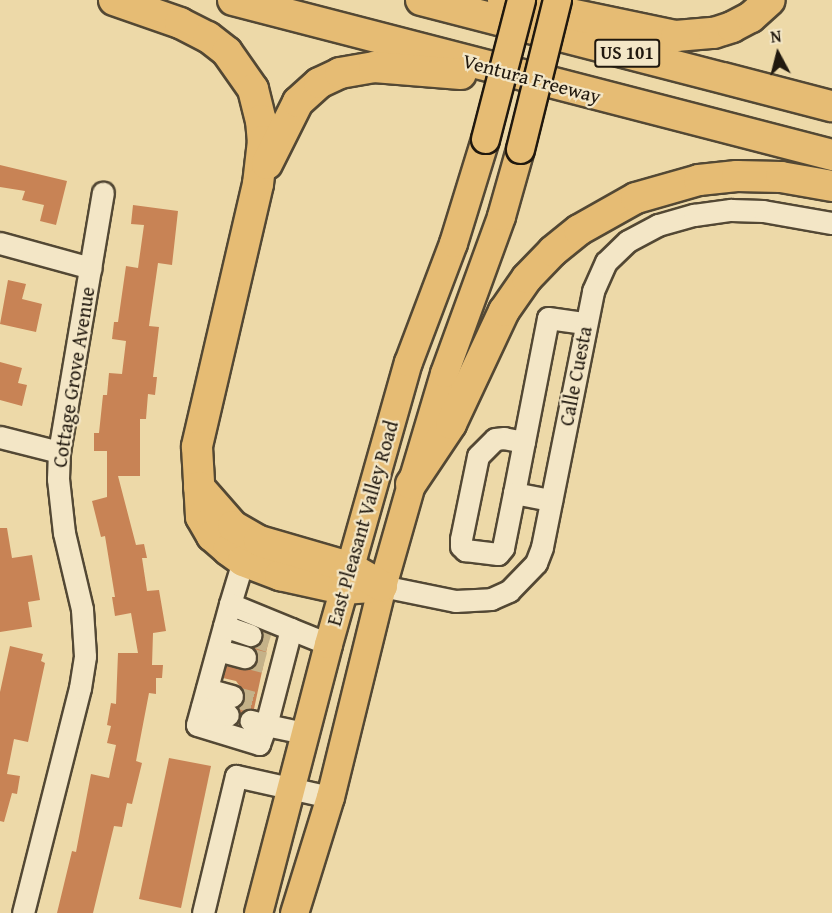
<!DOCTYPE html>
<style>
body{margin:0}
#map{position:relative;width:832px;height:913px;overflow:hidden;background:#edd9a8;font-family:"Gentium Book Plus",serif}
div>[style]{position:absolute}
.building>*{inset:0;background:#c88355}
.minor-tunnel>*{height:21px;margin-top:-10.5px;transform-origin:0;background:repeating-linear-gradient(90deg,#c4b289 0 21px,transparent 0 31px)}
.roads{filter:drop-shadow(2px 0 #534834) drop-shadow(-2px 0 #534834) drop-shadow(0 2px #534834) drop-shadow(0 -2px #534834)}
.minor>*{height:21px;margin:-10.5px;padding:0 10.5px;transform-origin:10.5px;border-radius:10.5px;background:#f3e6c6}
.major>*{height:27px;margin:-13.5px;padding:0 13.5px;transform-origin:13.5px;border-radius:13.5px;background:#e6bc74}
.highway>*{height:30px;margin:-15px;padding:0 15px;transform-origin:15px;border-radius:15px;background:#e6bc74}
.bridges{filter:drop-shadow(2px 0 #20180e) drop-shadow(-2px 0 #20180e) drop-shadow(0 2px #20180e) drop-shadow(0 -2px #20180e)}
.major-bridge>*{height:27px;margin:-13.5px;padding:0 13.5px;transform-origin:13.5px;border-radius:13.5px;background:#e6bc74}
span{translate:-50% -50%;white-space:nowrap;text-align:center;line-height:1.15;-webkit-text-stroke:4.5px #f3e6c6;paint-order:stroke}
.shield-label span{padding:2px 4px;background:#f3e6c6;border:2px solid;border-radius:4px;-webkit-text-stroke-width:0}
.shield-label{font-size:18px;color:#20180e;font-weight:700}
.street-label{font-size:20px;color:#20180e}
.north{position:absolute;left:748px;top:24px;width:60px;height:60px;-webkit-text-stroke:4px #f3e6c6;paint-order:stroke;rotate:353deg;font-size:16px;font-weight:700;line-height:24px;text-align:center;color:#20180e}
.north::after{content:'';display:block;margin:auto;width:21px;height:27px;background:#20180e;clip-path:polygon(50% 0,100% 100%,50% 72%,0 100%)}
</style>
<div id="map">
<div class="building">
<i style="clip-path:polygon(0 165px,67px 181px,56px 225px,40px 221px,44px 205px,22px 200px,25px 191px,0 187px)"></i>
<i style="clip-path:polygon(133px 205px,178px 211px,172px 265px,158px 263px,149px 326px,159px 327px,153px 377px,157px 377px,155px 395px,148px 394px,146px 419px,140px 419px,140px 476px,118px 476px,136px 545px,144px 544px,147px 558px,142px 558px,147px 591px,159px 590px,166px 631px,153px 633px,152px 665px,163px 665px,162px 678px,156px 678px,156px 694px,149px 693px,136px 761px,142px 763px,132px 804px,127px 803px,122px 827px,114px 826px,93px 913px,57px 913px,72px 851px,76px 852px,91px 774px,109px 778px,116px 745px,107px 743px,111px 726px,107px 725px,111px 703px,116px 704px,118px 653px,138px 653px,131px 613px,115px 616px,112px 597px,115px 597px,105px 536px,101px 537px,92px 501px,107px 497px,107px 451px,94px 451px,94px 433px,99px 433px,103px 395px,107px 395px,109px 373px,122px 374px,126px 341px,112px 339px,114px 322px,118px 322px,126px 266px,138px 268px,144px 225px,131px 224px)"></i>
<i style="clip-path:polygon(8px 280px,26px 284px,22px 299px,42px 304px,36px 332px,0 324px)"></i>
<i style="clip-path:polygon(0 362px,22px 368px,18px 383px,27px 385px,22px 406px,0 400px)"></i>
<i style="clip-path:polygon(0 528px,7px 528px,12px 558px,32px 555px,40px 600px,28px 602px,32px 627px,0 632px)"></i>
<i style="clip-path:polygon(262px 631px,270px 634px,254px 709px,247px 709px,240px 715px,238px 707px,244px 700px,244px 692px,236px 681px,223px 678px,226px 665px,242px 669px,254px 665px,257px 654px,253px 647px,262px 640px)"></i>
<i style="clip-path:polygon(10px 646px,43px 654px,41px 661px,45px 663px,28px 742px,14px 739px,7px 774px,20px 776px,17px 794px,12px 793px,4px 822px,0 821px,0 692px)"></i>
<i style="clip-path:polygon(169px 758px,211px 766px,181px 908px,139px 899px)"></i>
</div>
<div class="minor-tunnel">
<i style="left:250px;top:635px;width:20px;rotate:18deg"></i>
<i style="left:245px;top:657px;width:20px;rotate:15deg"></i>
<i style="left:232px;top:696px;width:24px;rotate:15deg"></i>
</div>
<div class="roads">
<div class="minor">
<i style="left:0;top:243px;width:94px;rotate:15.4deg"></i>
<i style="left:0;top:437px;width:61px;rotate:14.3deg"></i>
<i style="left:524px;top:442px;width:20px;rotate:-169deg"></i>
<i style="left:504px;top:438px;width:9px;rotate:174deg"></i>
<i style="left:495px;top:439px;width:24px;rotate:135deg"></i>
<i style="left:478px;top:456px;width:85px;rotate:101.6deg"></i>
<i style="left:461px;top:539px;width:7px;rotate:90deg"></i>
<i style="left:461px;top:546px;width:6px;rotate:45deg"></i>
<i style="left:465px;top:550px;width:33px;rotate:7deg"></i>
<i style="left:498px;top:554px;width:8px;rotate:-50deg"></i>
<i style="left:503px;top:548px;width:56px;rotate:-78.7deg"></i>
<i style="left:514px;top:493px;width:178px;rotate:-79deg"></i>
<i style="left:548px;top:318px;width:37px;rotate:8deg"></i>
<i style="left:514px;top:493px;width:38px;rotate:11deg"></i>
<i style="left:243px;top:561px;width:45px;rotate:106.8deg"></i>
<i style="left:230px;top:604px;width:66px;rotate:22.3deg"></i>
<i style="left:382px;top:586px;width:75px;rotate:11.6deg"></i>
<i style="left:455px;top:601px;width:36px;rotate:-3deg"></i>
<i style="left:491px;top:599px;width:20px;rotate:-24deg"></i>
<i style="left:509px;top:591px;width:39px;rotate:-46deg"></i>
<i style="left:536px;top:563px;width:17px;rotate:-69deg"></i>
<i style="left:542px;top:547px;width:261px;rotate:-78.7deg"></i>
<i style="left:593px;top:291px;width:32px;rotate:-66deg"></i>
<i style="left:606px;top:262px;width:30px;rotate:-44deg"></i>
<i style="left:628px;top:241px;width:34px;rotate:-28deg"></i>
<i style="left:658px;top:225px;width:37px;rotate:-16deg"></i>
<i style="left:694px;top:215px;width:37px;rotate:-8deg"></i>
<i style="left:731px;top:210px;width:32px;rotate:2deg"></i>
<i style="left:763px;top:211px;width:70px;rotate:9.9deg"></i>
<i style="left:230px;top:604px;width:125px;rotate:105.3deg"></i>
<i style="left:197px;top:725px;width:65px;rotate:17deg"></i>
<i style="left:259px;top:744px;width:20px;rotate:-70deg"></i>
<i style="left:266px;top:725px;width:16px;rotate:-165deg"></i>
<i style="left:224px;top:626px;width:28px;rotate:19deg"></i>
<i style="left:218px;top:650px;width:28px;rotate:15deg"></i>
<i style="left:207px;top:689px;width:26px;rotate:16deg"></i>
<i style="left:202px;top:707px;width:27px;rotate:17deg"></i>
<i style="left:304px;top:733px;width:39px;rotate:-168deg"></i>
<i style="left:266px;top:725px;width:99px;rotate:-75.4deg"></i>
<i style="left:291px;top:629px;width:40px;rotate:22deg"></i>
<i style="left:23px;top:913px;width:232px;rotate:-75.8deg"></i>
<i style="left:80px;top:688px;width:32px;rotate:-81deg"></i>
<i style="left:85px;top:656px;width:47px;rotate:-93.7deg"></i>
<i style="left:82px;top:609px;width:78px;rotate:-103.3deg"></i>
<i style="left:64px;top:533px;width:54px;rotate:-96.3deg"></i>
<i style="left:58px;top:479px;width:27px;rotate:-88deg"></i>
<i style="left:59px;top:452px;width:263px;rotate:-80.4deg"></i>
<i style="left:203px;top:913px;width:141px;rotate:-76.5deg"></i>
<i style="left:236px;top:776px;width:96px;rotate:12.6deg"></i>
</div>
<div class="major">
<i style="left:258px;top:913px;width:278px;rotate:-75.4deg"></i>
<i style="left:328px;top:644px;width:293px;rotate:-74.2deg"></i>
<i style="left:408px;top:362px;width:127px;rotate:-69.3deg"></i>
<i style="left:453px;top:243px;width:109px;rotate:-72.9deg"></i>
<i style="left:294px;top:913px;width:121px;rotate:-72.8deg"></i>
<i style="left:330px;top:797px;width:217px;rotate:-76.2deg"></i>
<i style="left:382px;top:586px;width:106px;rotate:-74.1deg"></i>
<i style="left:411px;top:484px;width:116px;rotate:-73.4deg"></i>
<i style="left:444px;top:373px;width:167px;rotate:-70deg"></i>
<i style="left:501px;top:216px;width:70px;rotate:-74.2deg"></i>
</div>
<div class="highway">
<i style="left:114px;top:0;width:70px;rotate:19.2deg"></i>
<i style="left:180px;top:23px;width:31px;rotate:27deg"></i>
<i style="left:208px;top:37px;width:24px;rotate:38deg"></i>
<i style="left:227px;top:52px;width:45px;rotate:54.9deg"></i>
<i style="left:253px;top:89px;width:32px;rotate:76deg"></i>
<i style="left:261px;top:120px;width:21px;rotate:85deg"></i>
<i style="left:263px;top:141px;width:43px;rotate:96.6deg"></i>
<i style="left:258px;top:184px;width:270px;rotate:103.1deg"></i>
<i style="left:197px;top:447px;width:70px;rotate:86.7deg"></i>
<i style="left:201px;top:517px;width:22px;rotate:60deg"></i>
<i style="left:212px;top:536px;width:21px;rotate:41deg"></i>
<i style="left:228px;top:550px;width:19px;rotate:36deg"></i>
<i style="left:243px;top:561px;width:40px;rotate:21deg"></i>
<i style="left:280px;top:575px;width:65px;rotate:12.5deg"></i>
<i style="left:343px;top:589px;width:39px;rotate:-4deg"></i>
<i style="left:233px;top:0;width:619px;rotate:14.51deg"></i>
<i style="left:421px;top:0;width:424px;rotate:14.5deg"></i>
<i style="left:503px;top:0;width:177px;rotate:11.8deg"></i>
<i style="left:676px;top:36px;width:38px;rotate:-5deg"></i>
<i style="left:714px;top:33px;width:19px;rotate:-18deg"></i>
<i style="left:732px;top:27px;width:21px;rotate:-28deg"></i>
<i style="left:751px;top:17px;width:25px;rotate:-42deg"></i>
<i style="left:267px;top:164px;width:69px;rotate:-63.4deg"></i>
<i style="left:298px;top:102px;width:28px;rotate:-42deg"></i>
<i style="left:319px;top:83px;width:23px;rotate:-25deg"></i>
<i style="left:340px;top:73px;width:35px;rotate:-10deg"></i>
<i style="left:374px;top:67px;width:87px;rotate:4.6deg"></i>
<i style="left:411px;top:484px;width:72px;rotate:-56.3deg"></i>
<i style="left:451px;top:424px;width:125px;rotate:-64.9deg"></i>
<i style="left:504px;top:311px;width:40px;rotate:-55.1deg"></i>
<i style="left:527px;top:278px;width:37px;rotate:-46deg"></i>
<i style="left:553px;top:251px;width:33px;rotate:-39deg"></i>
<i style="left:579px;top:230px;width:65px;rotate:-29.3deg"></i>
<i style="left:636px;top:198px;width:66px;rotate:-15.9deg"></i>
<i style="left:699px;top:180px;width:38px;rotate:-6deg"></i>
<i style="left:737px;top:176px;width:44px;rotate:1.3deg"></i>
<i style="left:781px;top:177px;width:52px;rotate:10deg"></i>
<i style="left:199px;top:487px;width:52px;rotate:48.9deg"></i>
<i style="left:233px;top:526px;width:30px;rotate:30deg"></i>
<i style="left:259px;top:541px;width:94px;rotate:16.1deg"></i>
<i style="left:349px;top:567px;width:38px;rotate:30deg"></i>
</div>
</div>
<div class="bridges">
<div class="major-bridge">
<i style="left:485px;top:139px;width:144px;rotate:-75.5deg"></i>
<i style="left:520px;top:149px;width:154px;rotate:-76.1deg"></i>
</div>
</div>
<div class="shield-label">
<span style="left:627px;top:53px">US 101</span>
</div>
<div class="street-label">
<span style="left:532px;top:78px;rotate:15deg">Ventura Freeway</span>
<span style="left:575px;top:376px;rotate:-79deg">Calle Cuesta</span>
<span style="left:73px;top:377px;rotate:-81deg">Cottage Grove Avenue</span>
<span style="left:362px;top:523px;rotate:-74deg">East Pleasant Valley Road</span>
</div>
<div class="north">N</div>
</div>
